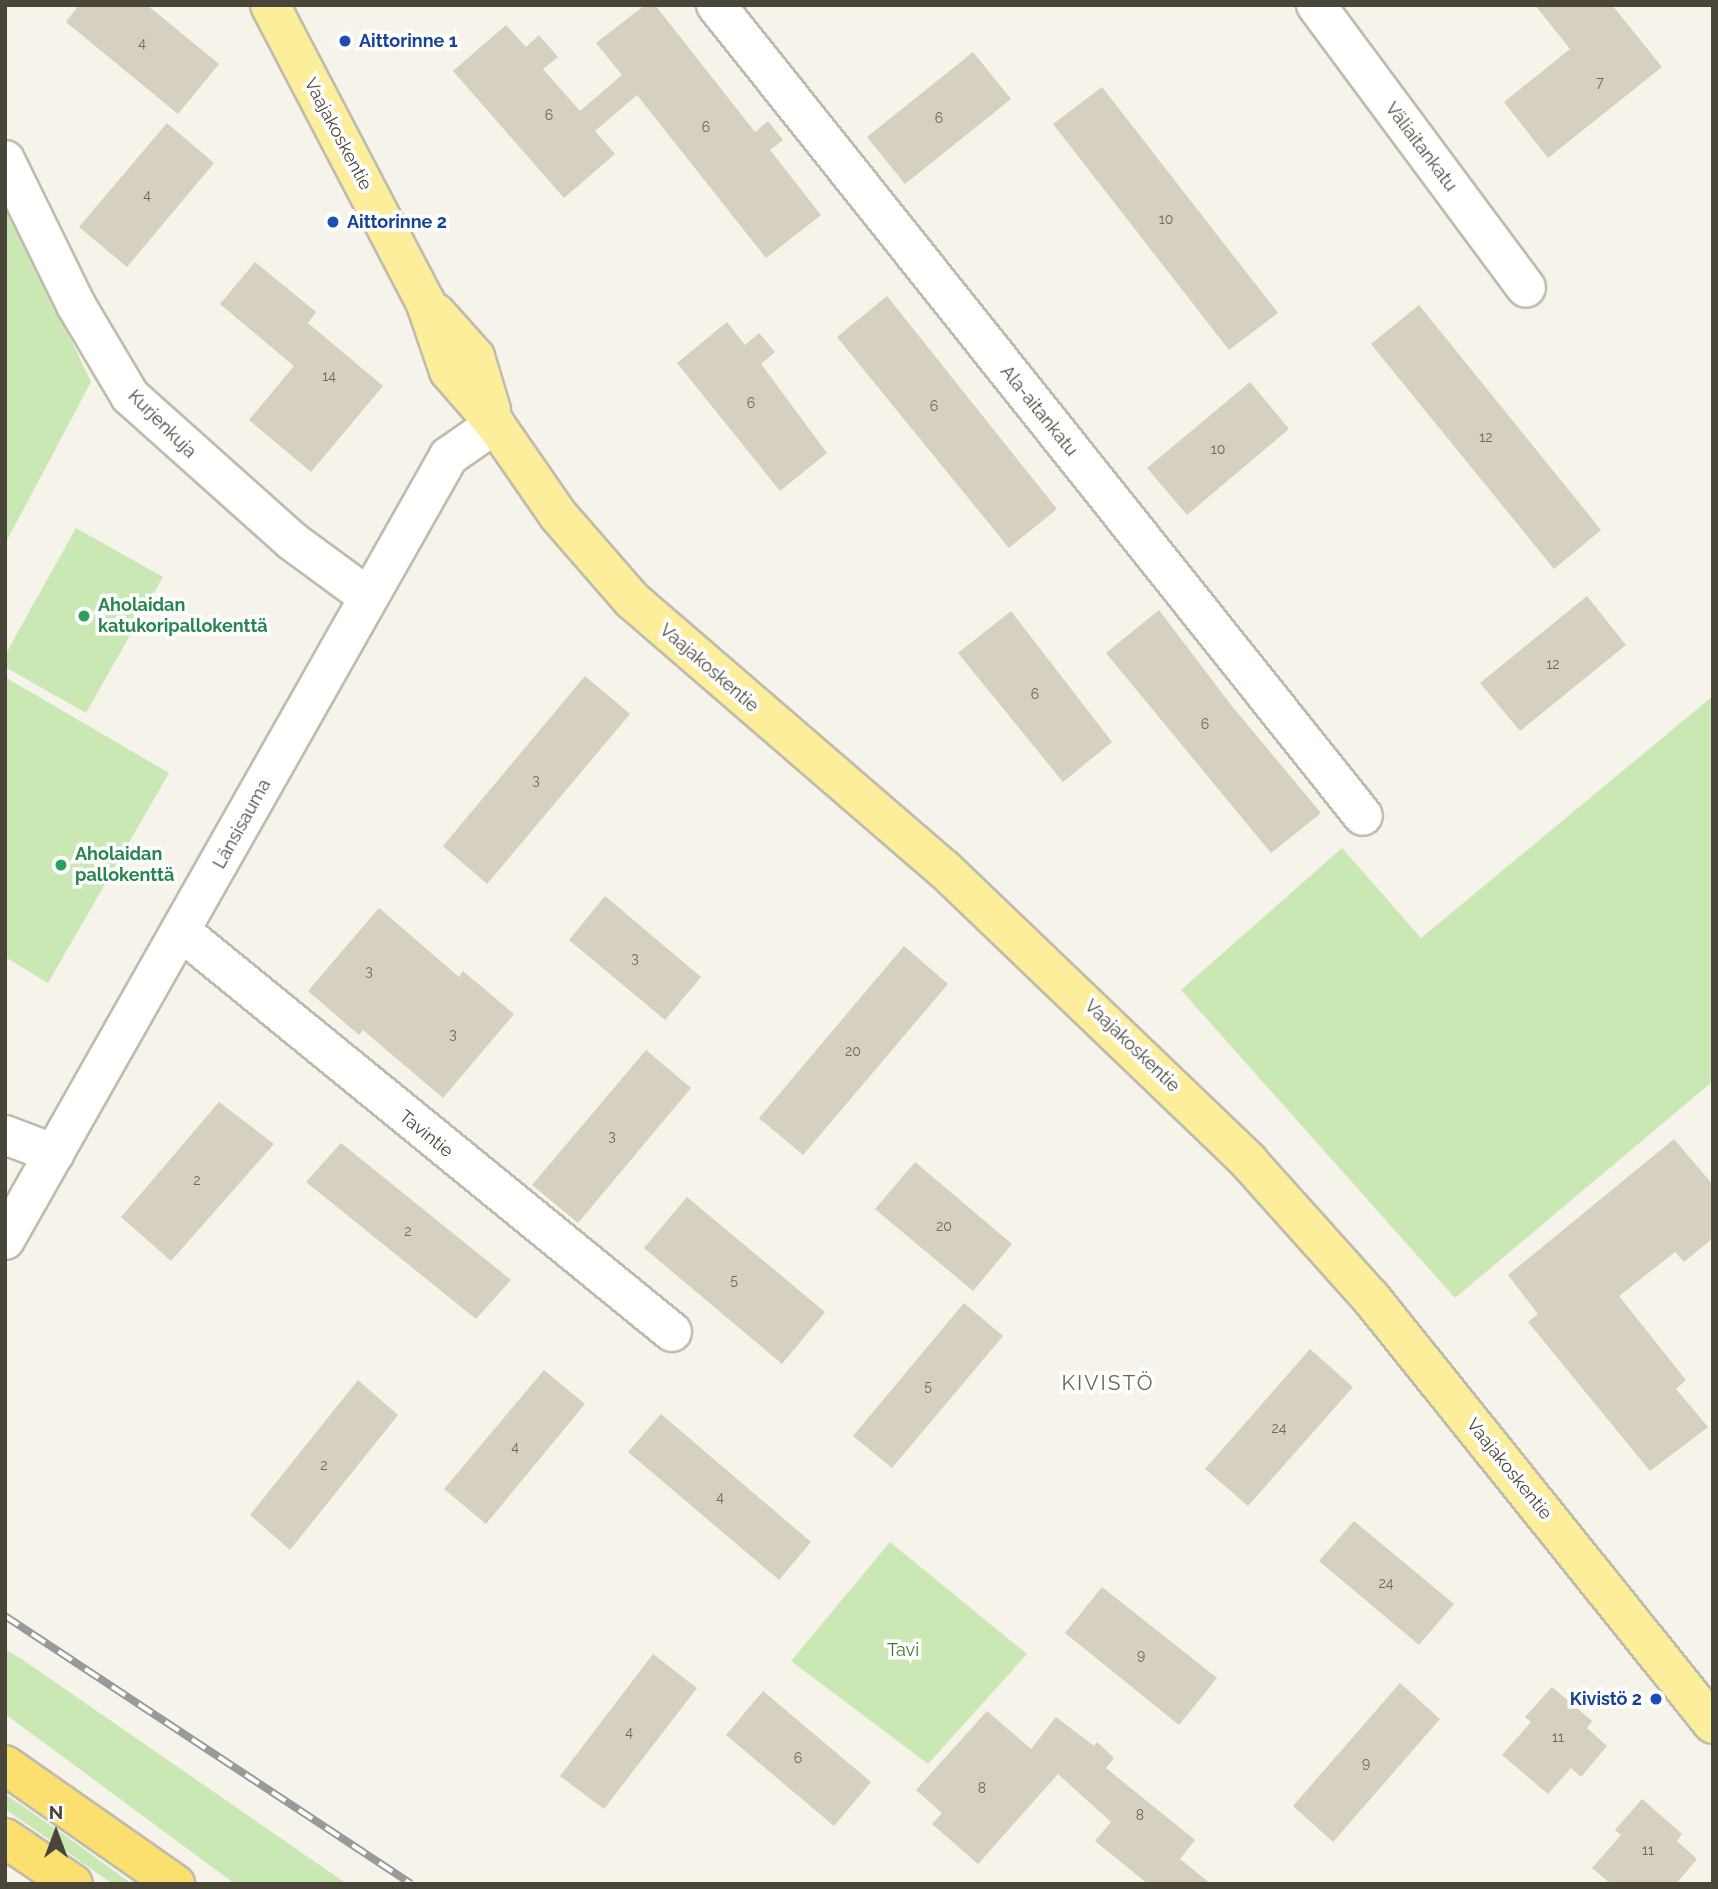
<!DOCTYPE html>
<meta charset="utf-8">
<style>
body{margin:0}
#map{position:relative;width:1718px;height:1889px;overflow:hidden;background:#f5f3ea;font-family:Raleway,sans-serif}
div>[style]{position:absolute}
.green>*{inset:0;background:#cae8b4}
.building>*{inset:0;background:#d6d0c0}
.roads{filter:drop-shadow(2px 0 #c0bcad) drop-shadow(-2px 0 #c0bcad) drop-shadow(0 2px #c0bcad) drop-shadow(0 -2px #c0bcad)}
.minor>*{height:38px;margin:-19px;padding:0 19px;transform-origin:19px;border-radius:19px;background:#fff}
.major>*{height:38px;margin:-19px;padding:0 19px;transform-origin:19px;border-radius:19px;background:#fdee9b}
.highway>*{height:38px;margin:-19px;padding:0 19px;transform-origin:19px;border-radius:19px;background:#fbdf6f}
.rail>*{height:8px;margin-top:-4px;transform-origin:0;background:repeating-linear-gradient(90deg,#fff 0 16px,#999 0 32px);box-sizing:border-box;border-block:2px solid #999}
.dots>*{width:19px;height:19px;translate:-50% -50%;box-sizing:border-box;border:4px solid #fff;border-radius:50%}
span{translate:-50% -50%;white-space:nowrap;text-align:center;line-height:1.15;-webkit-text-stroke:7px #fff;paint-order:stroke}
.number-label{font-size:14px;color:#6c685a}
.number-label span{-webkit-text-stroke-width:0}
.transit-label{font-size:18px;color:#164399;font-weight:700}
.left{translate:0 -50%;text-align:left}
.right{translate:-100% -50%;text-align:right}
.street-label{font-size:18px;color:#494538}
.leisure-label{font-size:18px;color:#27864d;font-weight:700}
.park-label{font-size:18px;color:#3f7b2b}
.quarter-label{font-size:21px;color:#6c644f;letter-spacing:2px}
.frame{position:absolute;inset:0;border:7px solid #494538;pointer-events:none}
.north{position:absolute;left:21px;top:1798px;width:70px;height:70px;-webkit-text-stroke:5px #fff;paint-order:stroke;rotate:0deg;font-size:19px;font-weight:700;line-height:28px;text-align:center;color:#494538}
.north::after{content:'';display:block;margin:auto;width:24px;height:32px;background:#494538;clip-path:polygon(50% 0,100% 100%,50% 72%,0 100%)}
</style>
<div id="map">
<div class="green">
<i style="clip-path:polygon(5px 200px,91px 382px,5px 544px)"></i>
<i style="clip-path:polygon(76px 528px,163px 577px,86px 713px,5px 667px,5px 655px)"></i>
<i style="clip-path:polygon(5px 677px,169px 773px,48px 983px,5px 957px)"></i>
<i style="clip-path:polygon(1713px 696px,1713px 1081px,1455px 1298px,1181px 990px,1342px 848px,1421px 938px)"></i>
<i style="clip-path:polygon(890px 1542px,1027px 1654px,928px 1764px,791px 1661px)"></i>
<i style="clip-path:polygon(5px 1649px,23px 1660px,347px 1884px,235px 1884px,5px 1714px)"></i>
<i style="clip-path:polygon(5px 1794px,59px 1831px,132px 1884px,113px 1884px,5px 1809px)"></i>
</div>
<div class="building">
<i style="clip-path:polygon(79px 5px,147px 5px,219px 64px,178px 114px,66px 22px)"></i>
<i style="clip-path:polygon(645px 5px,655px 5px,755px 132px,768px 121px,783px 140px,770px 150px,821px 215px,766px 258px,637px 95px,595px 131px,615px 154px,564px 198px,453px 71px,506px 25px,526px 47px,539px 35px,558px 57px,543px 69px,580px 111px,622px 75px,596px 43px)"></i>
<i style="clip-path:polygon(1535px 5px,1612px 5px,1662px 67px,1548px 158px,1504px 102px,1570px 49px)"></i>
<i style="clip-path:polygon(973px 52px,1011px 99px,905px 184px,867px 137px)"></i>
<i style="clip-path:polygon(1102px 87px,1278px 313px,1229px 350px,1053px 124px)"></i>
<i style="clip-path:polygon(167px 123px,214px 163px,127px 267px,79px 227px)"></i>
<i style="clip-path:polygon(255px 262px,316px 312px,308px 323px,383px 386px,311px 472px,249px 420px,294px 366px,220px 304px)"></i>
<i style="clip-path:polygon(887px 296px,1057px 509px,1009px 548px,837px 337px)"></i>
<i style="clip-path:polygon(1419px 305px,1601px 530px,1554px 569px,1371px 344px)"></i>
<i style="clip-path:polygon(727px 322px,745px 345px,759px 333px,775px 352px,761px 364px,827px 453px,780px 491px,677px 363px)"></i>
<i style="clip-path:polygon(1250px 382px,1289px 429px,1187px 515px,1147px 468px)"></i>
<i style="clip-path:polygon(1587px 596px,1626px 645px,1520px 731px,1480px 683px)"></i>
<i style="clip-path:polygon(1159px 610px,1231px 705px,1321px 813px,1271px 853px,1106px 653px)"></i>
<i style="clip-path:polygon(1011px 611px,1112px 742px,1063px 782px,958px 653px)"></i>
<i style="clip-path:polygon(585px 676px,630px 714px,487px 884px,443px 846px)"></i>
<i style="clip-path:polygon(605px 896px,701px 977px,665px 1020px,569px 940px)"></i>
<i style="clip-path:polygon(379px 908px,459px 977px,463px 971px,514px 1014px,443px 1098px,363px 1030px,359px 1035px,308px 991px)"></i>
<i style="clip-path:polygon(904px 946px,948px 984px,803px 1155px,759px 1118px)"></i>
<i style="clip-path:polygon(646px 1050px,691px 1088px,578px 1223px,532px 1185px)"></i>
<i style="clip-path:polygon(219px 1102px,274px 1144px,171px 1261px,121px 1217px)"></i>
<i style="clip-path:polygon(1674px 1139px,1713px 1185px,1713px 1238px,1684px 1262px,1675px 1252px,1619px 1296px,1686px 1380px,1676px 1389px,1708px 1427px,1650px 1471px,1528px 1322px,1538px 1314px,1508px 1275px)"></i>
<i style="clip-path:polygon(341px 1143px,511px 1280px,476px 1319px,306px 1182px)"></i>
<i style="clip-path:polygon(915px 1162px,1012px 1244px,973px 1291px,875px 1209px)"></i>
<i style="clip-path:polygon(687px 1197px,825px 1312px,782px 1364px,644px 1248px)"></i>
<i style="clip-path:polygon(964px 1303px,1003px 1336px,892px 1468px,853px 1436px)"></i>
<i style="clip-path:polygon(1310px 1349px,1353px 1387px,1248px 1506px,1205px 1469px)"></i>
<i style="clip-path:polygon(544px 1370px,585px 1404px,486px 1524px,444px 1489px)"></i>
<i style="clip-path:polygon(358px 1380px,398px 1415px,290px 1550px,250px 1515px)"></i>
<i style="clip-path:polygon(661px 1414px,811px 1542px,779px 1580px,628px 1452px)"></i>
<i style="clip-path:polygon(1354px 1521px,1454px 1604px,1419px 1645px,1319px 1561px)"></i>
<i style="clip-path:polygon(1102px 1587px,1217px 1678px,1179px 1725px,1065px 1633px)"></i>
<i style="clip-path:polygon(653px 1654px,697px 1688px,604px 1809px,560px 1776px)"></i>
<i style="clip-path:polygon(1400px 1683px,1440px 1719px,1333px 1842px,1293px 1806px)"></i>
<i style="clip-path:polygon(1552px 1687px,1592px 1721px,1587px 1728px,1607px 1746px,1581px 1777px,1571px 1768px,1548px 1794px,1502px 1755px,1531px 1722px,1525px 1717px)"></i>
<i style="clip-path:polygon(763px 1691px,871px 1782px,834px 1826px,726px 1735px)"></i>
<i style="clip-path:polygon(987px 1711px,1031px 1749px,1056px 1717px,1094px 1746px,1097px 1742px,1114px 1758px,1106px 1768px,1195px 1840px,1180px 1859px,1211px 1884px,1148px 1884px,1095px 1841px,1111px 1822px,1058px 1774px,978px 1864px,932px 1824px,942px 1813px,916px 1790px)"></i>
<i style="clip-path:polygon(1642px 1799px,1682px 1834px,1677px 1841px,1697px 1859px,1676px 1884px,1611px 1884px,1592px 1868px,1621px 1835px,1615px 1830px)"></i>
</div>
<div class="roads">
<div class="minor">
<i style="left:716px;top:5px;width:1037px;rotate:51.42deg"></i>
<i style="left:1316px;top:5px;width:352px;rotate:53.4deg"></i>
<i style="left:5px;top:160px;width:161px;rotate:63.9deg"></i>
<i style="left:76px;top:305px;width:106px;rotate:59.3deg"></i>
<i style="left:130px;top:396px;width:217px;rotate:41.8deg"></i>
<i style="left:292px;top:541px;width:93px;rotate:36.3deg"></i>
<i style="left:183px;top:933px;width:631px;rotate:39.21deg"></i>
<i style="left:5px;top:1135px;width:53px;rotate:20.8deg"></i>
<i style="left:5px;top:1240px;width:901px;rotate:-60.48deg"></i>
<i style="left:449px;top:456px;width:56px;rotate:-34.8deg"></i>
</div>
<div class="major">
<i style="left:270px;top:5px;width:334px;rotate:62.4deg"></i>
<i style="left:425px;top:301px;width:74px;rotate:71.1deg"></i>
<i style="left:449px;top:371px;width:70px;rotate:49deg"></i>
<i style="left:495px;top:424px;width:111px;rotate:55.3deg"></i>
<i style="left:558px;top:515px;width:113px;rotate:49deg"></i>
<i style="left:632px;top:600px;width:412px;rotate:40.8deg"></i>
<i style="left:944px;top:869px;width:422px;rotate:43.8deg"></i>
<i style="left:1248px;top:1161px;width:184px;rotate:48.1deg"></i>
<i style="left:1371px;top:1298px;width:546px;rotate:51.24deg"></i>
<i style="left:436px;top:313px;width:59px;rotate:48.4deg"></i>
<i style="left:475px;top:357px;width:55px;rotate:73.2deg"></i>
</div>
<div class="highway">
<i style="left:5px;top:1765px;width:208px;rotate:35deg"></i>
<i style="left:5px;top:1838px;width:82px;rotate:34.1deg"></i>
</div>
</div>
<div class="rail">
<i style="left:5px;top:1616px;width:486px;rotate:33.4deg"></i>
</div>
<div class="dots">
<i style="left:345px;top:41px;background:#1a4fb4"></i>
<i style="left:333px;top:222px;background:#1a4fb4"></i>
<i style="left:84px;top:616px;background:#2e9e5b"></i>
<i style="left:61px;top:865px;background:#2e9e5b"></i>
<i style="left:1656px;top:1699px;background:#1a4fb4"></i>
</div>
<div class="number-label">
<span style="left:142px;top:43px">4</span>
<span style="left:1600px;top:82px">7</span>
<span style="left:549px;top:115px">6</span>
<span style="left:939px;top:118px">6</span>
<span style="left:706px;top:127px">6</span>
<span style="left:147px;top:195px">4</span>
<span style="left:1166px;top:219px">10</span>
<span style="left:329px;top:376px">14</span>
<span style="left:751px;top:403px">6</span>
<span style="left:934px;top:406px">6</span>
<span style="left:1486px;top:437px">12</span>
<span style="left:1218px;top:449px">10</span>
<span style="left:1553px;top:664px">12</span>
<span style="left:1035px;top:694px">6</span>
<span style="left:1205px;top:724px">6</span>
<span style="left:536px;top:780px">3</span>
<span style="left:635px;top:958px">3</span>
<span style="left:369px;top:971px">3</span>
<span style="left:453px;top:1034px">3</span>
<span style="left:853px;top:1051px">20</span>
<span style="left:612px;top:1136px">3</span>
<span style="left:197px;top:1180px">2</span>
<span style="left:944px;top:1226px">20</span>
<span style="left:408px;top:1231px">2</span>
<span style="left:734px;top:1280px">5</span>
<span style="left:928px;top:1386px">5</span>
<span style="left:1279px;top:1428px">24</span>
<span style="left:515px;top:1447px">4</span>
<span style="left:324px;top:1465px">2</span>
<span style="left:720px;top:1497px">4</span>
<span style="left:1386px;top:1583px">24</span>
<span style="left:1141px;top:1655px">9</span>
<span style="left:629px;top:1732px">4</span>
<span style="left:1558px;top:1737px">11</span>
<span style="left:798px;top:1758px">6</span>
<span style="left:1366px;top:1763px">9</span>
<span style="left:982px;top:1788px">8</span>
<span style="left:1140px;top:1815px">8</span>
<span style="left:1648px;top:1850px">11</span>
</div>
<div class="transit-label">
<span class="left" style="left:359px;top:41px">Aittorinne 1</span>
<span class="left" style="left:347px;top:222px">Aittorinne 2</span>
<span class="right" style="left:1642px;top:1699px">Kivistö 2</span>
</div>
<div class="street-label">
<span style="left:338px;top:134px;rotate:62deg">Vaajakoskentie</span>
<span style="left:1421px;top:147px;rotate:53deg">Väliaitankatu</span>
<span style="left:1039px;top:411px;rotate:51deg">Ala-aitankatu</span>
<span style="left:162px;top:424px;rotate:45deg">Kurjenkuja</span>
<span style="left:709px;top:668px;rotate:41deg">Vaajakoskentie</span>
<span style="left:242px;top:824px;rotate:-61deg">Länsisauma</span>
<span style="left:1132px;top:1046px;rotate:44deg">Vaajakoskentie</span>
<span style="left:426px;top:1134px;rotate:39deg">Tavintie</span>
<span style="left:1509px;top:1469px;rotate:51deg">Vaajakoskentie</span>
</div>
<div class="leisure-label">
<span class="left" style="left:98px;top:616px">Aholaidan<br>katukoripallokenttä</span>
<span class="left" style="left:75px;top:865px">Aholaidan<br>pallokenttä</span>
</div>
<div class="park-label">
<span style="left:903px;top:1650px">Tavi</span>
</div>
<div class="quarter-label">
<span style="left:1108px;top:1383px">KIVISTÖ</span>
</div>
<div class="frame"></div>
<div class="north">N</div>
</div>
